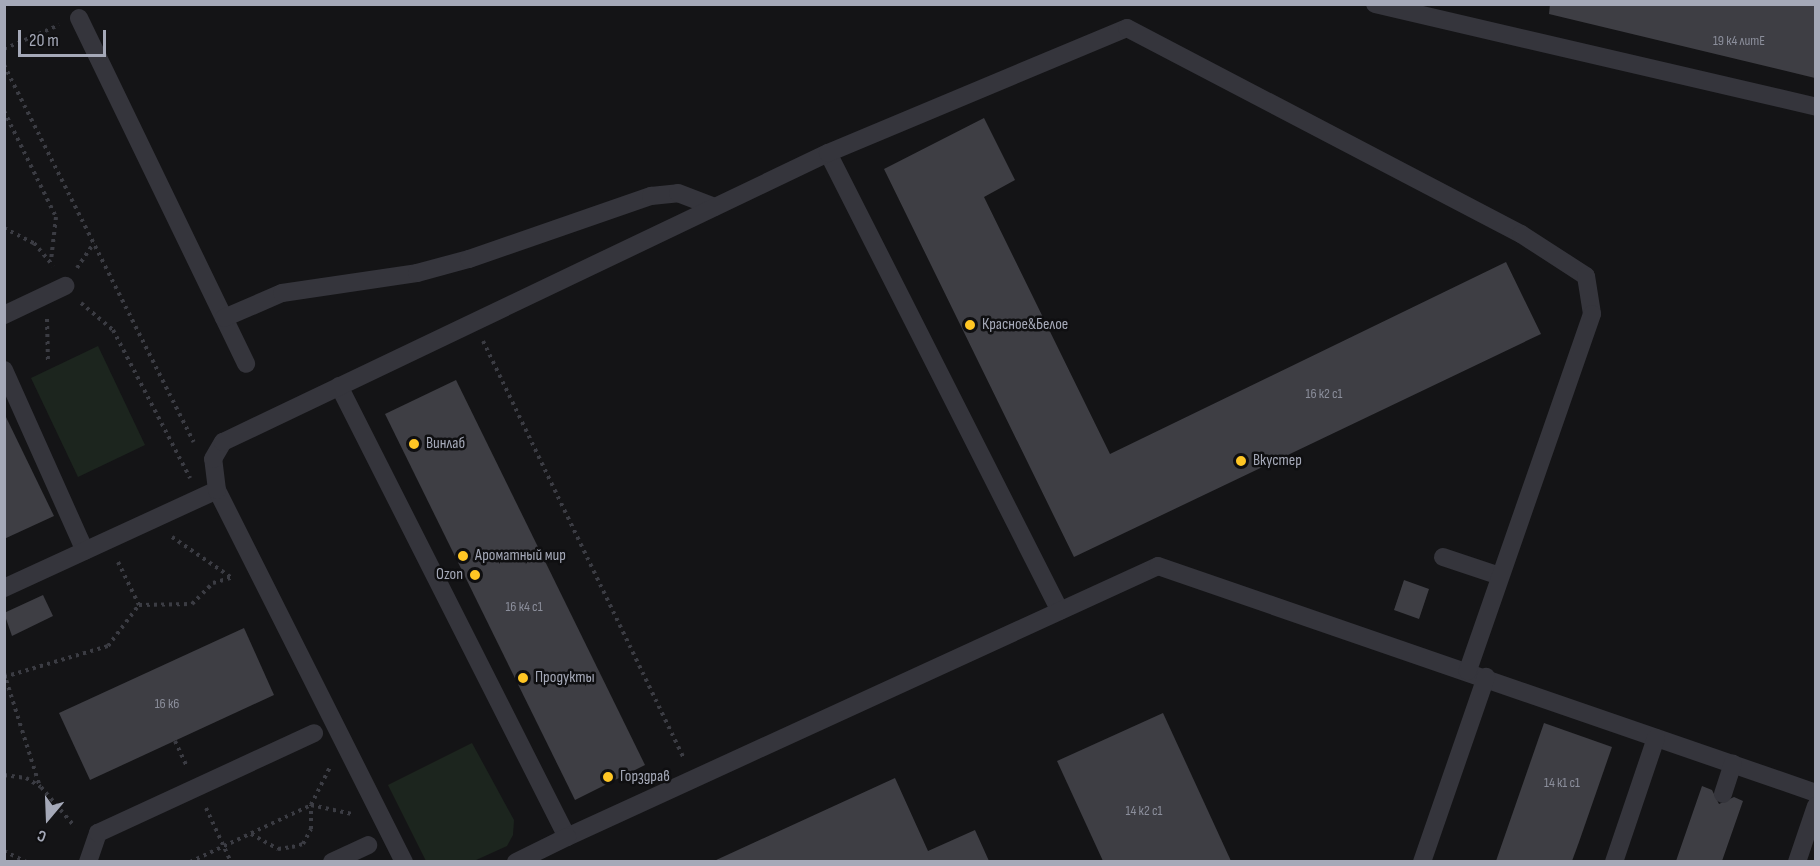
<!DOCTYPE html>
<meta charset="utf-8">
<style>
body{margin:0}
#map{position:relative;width:1820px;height:866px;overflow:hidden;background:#141416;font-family:"Sofia Sans Condensed",sans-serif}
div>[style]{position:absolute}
.green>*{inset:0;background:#1c251e}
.building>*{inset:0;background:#3e3e44}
.path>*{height:4px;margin-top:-2px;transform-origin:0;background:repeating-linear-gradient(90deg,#3b3c43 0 3px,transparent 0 7.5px)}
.lane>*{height:18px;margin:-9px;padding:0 9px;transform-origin:9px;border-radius:9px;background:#35353c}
.dots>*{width:16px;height:16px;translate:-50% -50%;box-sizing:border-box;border:3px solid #0f0f11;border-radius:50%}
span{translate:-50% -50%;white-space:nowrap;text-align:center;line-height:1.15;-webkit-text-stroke:5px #0f0f11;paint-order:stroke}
.number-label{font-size:14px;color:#8b8e9b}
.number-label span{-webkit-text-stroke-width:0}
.poi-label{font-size:16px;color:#a5a9b8}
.left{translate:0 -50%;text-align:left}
.right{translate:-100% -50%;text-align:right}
.frame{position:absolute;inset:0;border:6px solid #a5a9b8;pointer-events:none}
.north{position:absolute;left:18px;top:788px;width:60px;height:60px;-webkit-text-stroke:4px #0f0f11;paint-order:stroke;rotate:199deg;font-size:16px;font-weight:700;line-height:24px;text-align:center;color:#a5a9b8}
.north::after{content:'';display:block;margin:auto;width:21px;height:27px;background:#a5a9b8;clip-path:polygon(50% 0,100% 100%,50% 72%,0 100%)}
.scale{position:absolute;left:18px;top:30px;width:88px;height:27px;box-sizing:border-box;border:3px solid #a5a9b8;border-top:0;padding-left:8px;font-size:18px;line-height:21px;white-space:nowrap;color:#a5a9b8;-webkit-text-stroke:4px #0f0f11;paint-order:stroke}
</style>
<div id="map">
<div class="green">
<i style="clip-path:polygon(98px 346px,145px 445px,78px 477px,31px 378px)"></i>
<i style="clip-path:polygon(472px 743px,514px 820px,513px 835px,507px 846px,474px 861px,426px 861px,388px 785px)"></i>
</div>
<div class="building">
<i style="clip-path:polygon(1550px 4px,1815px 4px,1815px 78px,1549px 14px)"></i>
<i style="clip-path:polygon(984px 118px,1015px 180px,984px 197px,1110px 454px,1506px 262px,1541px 334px,1074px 557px,884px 169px)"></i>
<i style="clip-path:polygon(456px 380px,645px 765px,575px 800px,385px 414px)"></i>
<i style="clip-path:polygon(4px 413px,54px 516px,4px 539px)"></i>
<i style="clip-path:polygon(1404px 580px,1429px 589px,1419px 619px,1394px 610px)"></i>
<i style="clip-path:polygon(43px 595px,53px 616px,12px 636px,4px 613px)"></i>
<i style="clip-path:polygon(244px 628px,274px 695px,90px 780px,59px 713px)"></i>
<i style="clip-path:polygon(1163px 713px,1231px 861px,1103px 861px,1057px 761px)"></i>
<i style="clip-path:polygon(1544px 723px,1612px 747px,1579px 842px,1572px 861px,1496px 861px)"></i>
<i style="clip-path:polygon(895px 778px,928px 851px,975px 830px,989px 861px,714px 861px)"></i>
<i style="clip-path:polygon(1702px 786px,1712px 790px,1719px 804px,1734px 797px,1743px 801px,1722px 861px,1676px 861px)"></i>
</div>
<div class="path">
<i style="left:4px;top:49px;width:60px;rotate:-23.6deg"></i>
<i style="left:4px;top:65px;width:422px;rotate:63.3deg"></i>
<i style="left:4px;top:111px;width:118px;rotate:63.9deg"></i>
<i style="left:56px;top:217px;width:43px;rotate:96.6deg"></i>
<i style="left:4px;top:228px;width:34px;rotate:27deg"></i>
<i style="left:34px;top:243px;width:30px;rotate:50deg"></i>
<i style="left:77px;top:268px;width:30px;rotate:-56deg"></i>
<i style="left:81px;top:303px;width:42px;rotate:40.2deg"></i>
<i style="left:113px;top:330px;width:167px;rotate:62.5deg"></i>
<i style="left:47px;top:319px;width:45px;rotate:88.7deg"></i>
<i style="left:483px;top:341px;width:464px;rotate:64.3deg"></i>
<i style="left:172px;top:537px;width:73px;rotate:34.3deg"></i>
<i style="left:118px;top:562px;width:48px;rotate:64deg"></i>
<i style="left:4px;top:673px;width:120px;rotate:72.5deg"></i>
<i style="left:4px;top:677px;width:109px;rotate:-16.6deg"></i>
<i style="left:108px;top:646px;width:51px;rotate:-52.9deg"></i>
<i style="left:139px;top:605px;width:53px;rotate:-1.1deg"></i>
<i style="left:192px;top:604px;width:30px;rotate:-45deg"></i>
<i style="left:213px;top:583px;width:22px;rotate:-16deg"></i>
<i style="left:175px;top:741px;width:26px;rotate:65deg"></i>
<i style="left:4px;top:775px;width:22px;rotate:8deg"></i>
<i style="left:26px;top:778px;width:17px;rotate:31deg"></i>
<i style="left:41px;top:787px;width:52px;rotate:49.6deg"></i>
<i style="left:206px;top:808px;width:60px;rotate:65.2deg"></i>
<i style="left:251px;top:834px;width:31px;rotate:29deg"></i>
<i style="left:278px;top:849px;width:14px;rotate:-8deg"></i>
<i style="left:292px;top:847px;width:11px;rotate:-15deg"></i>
<i style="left:303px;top:844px;width:17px;rotate:-62deg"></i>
<i style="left:311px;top:829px;width:24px;rotate:-90deg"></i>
<i style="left:311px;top:805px;width:42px;rotate:12.4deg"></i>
<i style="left:4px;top:851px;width:25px;rotate:26deg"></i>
<i style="left:190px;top:862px;width:134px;rotate:-25.2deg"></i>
<i style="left:311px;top:805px;width:42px;rotate:-63.4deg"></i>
</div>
<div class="lane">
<i style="left:1375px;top:4px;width:453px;rotate:13.1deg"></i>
<i style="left:79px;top:18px;width:384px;rotate:64.2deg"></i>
<i style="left:828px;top:153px;width:513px;rotate:63.14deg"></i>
<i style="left:4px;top:315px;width:68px;rotate:-25.4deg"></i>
<i style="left:224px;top:318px;width:63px;rotate:-23.3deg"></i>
<i style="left:282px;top:293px;width:136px;rotate:-8.4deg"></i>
<i style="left:417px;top:273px;width:54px;rotate:-15.1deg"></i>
<i style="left:469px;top:259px;width:193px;rotate:-19.1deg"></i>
<i style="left:651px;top:196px;width:27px;rotate:-6deg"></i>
<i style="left:678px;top:193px;width:39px;rotate:21deg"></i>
<i style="left:4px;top:370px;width:198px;rotate:65.9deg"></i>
<i style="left:339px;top:386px;width:505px;rotate:63.18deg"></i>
<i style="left:567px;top:837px;width:650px;rotate:-24.63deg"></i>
<i style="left:1158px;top:566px;width:696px;rotate:19.03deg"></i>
<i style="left:1443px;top:557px;width:60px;rotate:18.4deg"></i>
<i style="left:4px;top:588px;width:234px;rotate:-24.7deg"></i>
<i style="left:1723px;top:794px;width:32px;rotate:-72deg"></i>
<i style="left:88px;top:862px;width:31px;rotate:-71deg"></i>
<i style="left:98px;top:833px;width:238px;rotate:-24.8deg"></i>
<i style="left:332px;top:862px;width:40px;rotate:-25deg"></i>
<i style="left:404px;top:862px;width:416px;rotate:-116.7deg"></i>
<i style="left:217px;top:490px;width:31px;rotate:-97deg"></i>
<i style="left:213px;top:459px;width:20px;rotate:-60deg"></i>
<i style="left:223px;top:442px;width:670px;rotate:-25.53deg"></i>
<i style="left:828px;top:153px;width:324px;rotate:-22.7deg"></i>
<i style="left:1127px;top:28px;width:445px;rotate:27.6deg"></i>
<i style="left:1521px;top:234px;width:77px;rotate:32.9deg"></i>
<i style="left:1586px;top:276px;width:38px;rotate:81deg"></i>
<i style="left:1592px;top:314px;width:378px;rotate:109.2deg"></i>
<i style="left:516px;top:862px;width:57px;rotate:-26.1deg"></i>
<i style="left:1422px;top:862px;width:196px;rotate:-70.9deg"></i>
<i style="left:1614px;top:862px;width:131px;rotate:-71.3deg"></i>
<i style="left:1797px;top:862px;width:59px;rotate:-71.3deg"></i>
</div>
<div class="dots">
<i style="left:970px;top:325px;background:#ffc624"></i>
<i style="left:414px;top:444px;background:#ffc624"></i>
<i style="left:1241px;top:461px;background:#ffc624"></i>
<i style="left:463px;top:556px;background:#ffc624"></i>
<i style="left:475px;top:575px;background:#ffc624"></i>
<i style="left:523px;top:678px;background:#ffc624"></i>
<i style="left:608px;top:777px;background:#ffc624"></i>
</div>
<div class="number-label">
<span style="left:1739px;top:41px">19 к4 литЕ</span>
<span style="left:1324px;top:394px">16 к2 с1</span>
<span style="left:524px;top:607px">16 к4 с1</span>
<span style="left:167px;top:704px">16 к6</span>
<span style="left:1562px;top:783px">14 к1 с1</span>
<span style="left:1144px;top:811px">14 к2 с1</span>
</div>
<div class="poi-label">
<span class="left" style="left:982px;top:325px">Красное&amp;Белое</span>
<span class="left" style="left:426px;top:444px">Винлаб</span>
<span class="left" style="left:1253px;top:461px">Вкустер</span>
<span class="left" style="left:475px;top:556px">Ароматный мир</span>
<span class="right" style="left:463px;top:575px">Ozon</span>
<span class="left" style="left:535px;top:678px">Продукты</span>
<span class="left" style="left:620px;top:777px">Горздрав</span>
</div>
<div class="frame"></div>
<div class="north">С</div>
<div class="scale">20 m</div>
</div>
